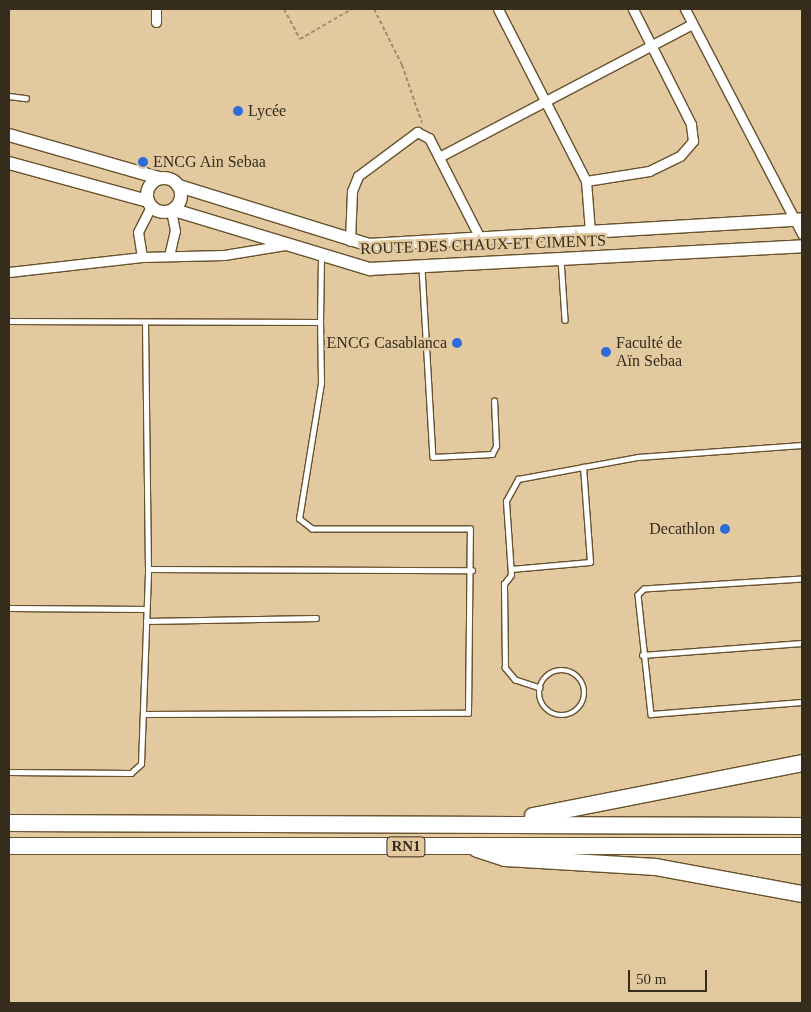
<!DOCTYPE html>
<meta charset="utf-8">
<style>
body{margin:0}
#map{position:relative;width:811px;height:1012px;overflow:hidden;background:#e2c9a0;font-family:Georgia,serif}
div>[style]{position:absolute}
.path>*{height:2px;margin-top:-1px;transform-origin:0;background:repeating-linear-gradient(90deg,#9f8c6d 0 4px,transparent 0 6.5px)}
.roads{filter:drop-shadow(1px 0 #67522c) drop-shadow(-1px 0 #67522c) drop-shadow(0 1px #67522c) drop-shadow(0 -1px #67522c)}
.lane>*{height:4.5px;margin:-2.25px;padding:0 2.25px;transform-origin:2.25px;border-radius:2.25px;background:#fff}
.lane>.ring{margin:-2.25px;padding:0;box-sizing:content-box;background:none;border:4.5px solid #fff;border-radius:50%}
.street>*{height:9px;margin:-4.5px;padding:0 4.5px;transform-origin:4.5px;border-radius:4.5px;background:#fff}
.secondary>*{height:12px;margin:-6px;padding:0 6px;transform-origin:6px;border-radius:6px;background:#fff}
.secondary>.ring{margin:-6px;padding:0;box-sizing:content-box;background:none;border:12px solid #fff;border-radius:50%}
.highway>*{height:16px;margin:-8px;padding:0 8px;transform-origin:8px;border-radius:8px;background:#fff}
.dots>*{width:14px;height:14px;translate:-50% -50%;box-sizing:border-box;border:2px solid #e2c9a0;border-radius:50%}
span{translate:-50% -50%;white-space:nowrap;text-align:center;line-height:1.15;-webkit-text-stroke:5px #e2c9a0;paint-order:stroke}
.shield-label span{padding:1px 4px;background:#e2c9a0;border:1px solid;border-radius:4px;-webkit-text-stroke-width:0}
.shield-label{font-size:15px;color:#362c1c;font-weight:700}
.poi-label{font-size:16px;color:#362c1c}
.left{translate:0 -50%;text-align:left}
.right{translate:-100% -50%;text-align:right}
.street-label{font-size:16px;color:#362c1c}
.frame{position:absolute;inset:0;border:10px solid #362c1c;pointer-events:none}
.scale{position:absolute;left:628px;top:970px;width:79px;height:22px;box-sizing:border-box;border:2px solid #362c1c;border-top:0;padding-left:6px;font-size:15px;line-height:18px;white-space:nowrap;color:#362c1c;-webkit-text-stroke:4px #e2c9a0;paint-order:stroke}
</style>
<div id="map">
<div class="path">
<i style="left:284px;top:9px;width:34px;rotate:62deg"></i>
<i style="left:300px;top:39px;width:60px;rotate:-30deg"></i>
<i style="left:374px;top:9px;width:63px;rotate:63.4deg"></i>
<i style="left:402px;top:65px;width:61px;rotate:71deg"></i>
</div>
<div class="roads">
<div class="lane">
<i style="left:9px;top:96px;width:17px;rotate:7deg"></i>
<i style="left:561px;top:259px;width:61px;rotate:86.2deg"></i>
<i style="left:422px;top:268px;width:189px;rotate:86.7deg"></i>
<i style="left:433px;top:457px;width:59px;rotate:-2.9deg"></i>
<i style="left:492px;top:454px;width:9px;rotate:-63deg"></i>
<i style="left:496px;top:446px;width:45px;rotate:-92.5deg"></i>
<i style="left:9px;top:321px;width:311px;rotate:0.2deg"></i>
<i style="left:320px;top:322px;width:66px;rotate:-89.1deg"></i>
<i style="left:148px;top:569px;width:324px;rotate:0.2deg"></i>
<i style="left:511px;top:569px;width:79px;rotate:-5.1deg"></i>
<i style="left:590px;top:562px;width:95px;rotate:-94.2deg"></i>
<i style="left:802px;top:579px;width:158px;rotate:176.4deg"></i>
<i style="left:644px;top:589px;width:8px;rotate:135deg"></i>
<i style="left:638px;top:595px;width:120px;rotate:83.8deg"></i>
<i style="left:651px;top:714px;width:151px;rotate:-4.5deg"></i>
<i style="left:9px;top:608px;width:137px;rotate:0.4deg"></i>
<i style="left:146px;top:621px;width:170px;rotate:-1deg"></i>
<i style="left:642px;top:655px;width:160px;rotate:-4.3deg"></i>
<i class="ring" style="left:539px;top:670px;width:41.5px;height:41.5px"></i>
<i style="left:540px;top:688px;width:26px;rotate:-162deg"></i>
<i style="left:515px;top:680px;width:16px;rotate:-130deg"></i>
<i style="left:505px;top:668px;width:84px;rotate:-90.7deg"></i>
<i style="left:504px;top:584px;width:11px;rotate:-52deg"></i>
<i style="left:511px;top:575px;width:74px;rotate:-93.9deg"></i>
<i style="left:506px;top:501px;width:25px;rotate:-61deg"></i>
<i style="left:518px;top:479px;width:122px;rotate:-10.4deg"></i>
<i style="left:638px;top:457px;width:164px;rotate:-4.2deg"></i>
<i style="left:145px;top:714px;width:323px;rotate:-0.2deg"></i>
<i style="left:468px;top:713px;width:184px;rotate:-89.4deg"></i>
<i style="left:470px;top:529px;width:158px;rotate:180deg"></i>
<i style="left:312px;top:529px;width:16px;rotate:-142deg"></i>
<i style="left:299px;top:519px;width:138px;rotate:-80.8deg"></i>
<i style="left:321px;top:383px;width:61px;rotate:-90.9deg"></i>
<i style="left:9px;top:772px;width:122px;rotate:0.5deg"></i>
<i style="left:131px;top:773px;width:13px;rotate:-42deg"></i>
<i style="left:141px;top:764px;width:195px;rotate:-87.9deg"></i>
<i style="left:148px;top:569px;width:246px;rotate:-90.7deg"></i>
</div>
<div class="street">
<i style="left:156px;top:9px;width:13px;rotate:90deg"></i>
<i style="left:498px;top:9px;width:193px;rotate:62.9deg"></i>
<i style="left:586px;top:181px;width:51px;rotate:85.5deg"></i>
<i style="left:685px;top:9px;width:254px;rotate:62.5deg"></i>
<i style="left:439px;top:157px;width:286px;rotate:-27.7deg"></i>
<i style="left:586px;top:181px;width:64px;rotate:-9deg"></i>
<i style="left:649px;top:171px;width:34px;rotate:-26deg"></i>
<i style="left:680px;top:156px;width:20px;rotate:-49deg"></i>
<i style="left:693px;top:141px;width:17px;rotate:-97deg"></i>
<i style="left:691px;top:124px;width:129px;rotate:-116.8deg"></i>
<i style="left:350px;top:241px;width:50px;rotate:-87.7deg"></i>
<i style="left:352px;top:191px;width:16px;rotate:-68deg"></i>
<i style="left:358px;top:176px;width:74px;rotate:-36.7deg"></i>
<i style="left:417px;top:132px;width:13px;rotate:27deg"></i>
<i style="left:429px;top:138px;width:114px;rotate:63deg"></i>
<i style="left:169px;top:256px;width:26px;rotate:-77deg"></i>
<i style="left:175px;top:231px;width:20px;rotate:-101deg"></i>
<i style="left:142px;top:257px;width:25px;rotate:-99deg"></i>
<i style="left:138px;top:232px;width:28px;rotate:-63deg"></i>
<i style="left:9px;top:272px;width:134px;rotate:-6.4deg"></i>
<i style="left:142px;top:257px;width:82px;rotate:-1.4deg"></i>
<i style="left:224px;top:255px;width:62px;rotate:-9.3deg"></i>
</div>
<div class="secondary">
<i style="left:9px;top:135px;width:156px;rotate:16deg"></i>
<i style="left:9px;top:163px;width:144px;rotate:15.3deg"></i>
<i class="ring" style="left:147px;top:178px;width:22px;height:22px"></i>
<i style="left:179px;top:186px;width:200px;rotate:17.2deg"></i>
<i style="left:370px;top:245px;width:433px;rotate:-3.4deg"></i>
<i style="left:174px;top:210px;width:205px;rotate:16.8deg"></i>
<i style="left:370px;top:269px;width:433px;rotate:-3deg"></i>
</div>
<div class="highway">
<i style="left:533px;top:816px;width:274px;rotate:-11.1deg"></i>
<i style="left:9px;top:823px;width:793px;rotate:0.22deg"></i>
<i style="left:9px;top:846px;width:793px"></i>
<i style="left:477px;top:849px;width:29px;rotate:18deg"></i>
<i style="left:505px;top:858px;width:151px;rotate:3.4deg"></i>
<i style="left:656px;top:867px;width:148px;rotate:10.5deg"></i>
</div>
</div>
<div class="dots">
<i style="left:238px;top:111px;background:#2d6bd9"></i>
<i style="left:143px;top:162px;background:#2d6bd9"></i>
<i style="left:457px;top:343px;background:#2d6bd9"></i>
<i style="left:606px;top:352px;background:#2d6bd9"></i>
<i style="left:725px;top:529px;background:#2d6bd9"></i>
</div>
<div class="shield-label">
<span style="left:406px;top:847px">RN1</span>
</div>
<div class="poi-label">
<span class="left" style="left:248px;top:111px">Lycée</span>
<span class="left" style="left:153px;top:162px">ENCG Ain Sebaa</span>
<span class="right" style="left:447px;top:343px">ENCG Casablanca</span>
<span class="left" style="left:616px;top:352px">Faculté de<br>Aïn Sebaa</span>
<span class="right" style="left:715px;top:529px">Decathlon</span>
</div>
<div class="street-label">
<span style="left:483px;top:245px;rotate:-2deg">ROUTE DES CHAUX ET CIMENTS</span>
</div>
<div class="frame"></div>
<div class="scale">50 m</div>
</div>
